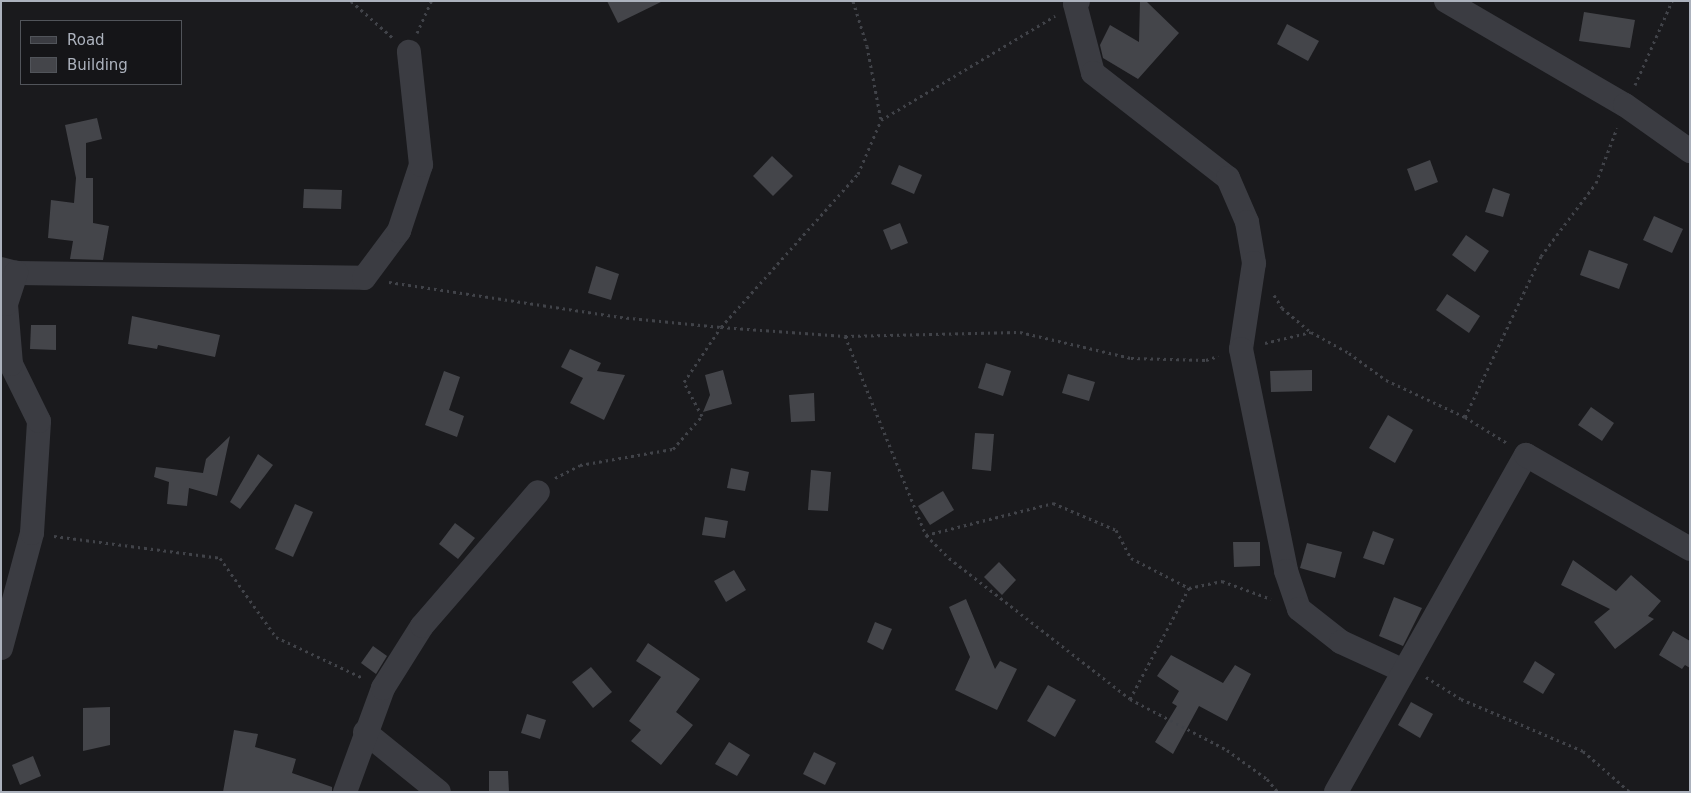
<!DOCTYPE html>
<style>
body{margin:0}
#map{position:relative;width:1691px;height:793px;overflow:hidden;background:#1a1a1d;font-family:"DejaVu Sans",sans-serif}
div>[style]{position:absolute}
.building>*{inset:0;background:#44454a}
.path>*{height:3px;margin-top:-1.5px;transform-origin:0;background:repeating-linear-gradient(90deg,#414349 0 2.5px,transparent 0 6.5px)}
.minor>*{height:24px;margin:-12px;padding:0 12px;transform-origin:12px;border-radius:12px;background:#3b3c42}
span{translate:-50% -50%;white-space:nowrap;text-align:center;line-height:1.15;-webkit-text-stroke:4.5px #151518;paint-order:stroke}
.frame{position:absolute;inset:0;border:2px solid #acb2bd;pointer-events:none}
.legend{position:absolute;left:20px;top:20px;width:162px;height:65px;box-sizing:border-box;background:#151518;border:1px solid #51545a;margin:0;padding:6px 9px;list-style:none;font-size:15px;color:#acb2bd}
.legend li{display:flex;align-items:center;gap:10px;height:25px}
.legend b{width:25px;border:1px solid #51545a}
</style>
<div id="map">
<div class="building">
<i style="clip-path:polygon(607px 1px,663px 1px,618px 23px)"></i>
<i style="clip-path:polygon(1140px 1px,1146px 1px,1179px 33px,1138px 79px,1103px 58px,1100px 45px,1110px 25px,1139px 42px)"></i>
<i style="clip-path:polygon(1584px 12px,1635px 20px,1630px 48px,1579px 41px)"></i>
<i style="clip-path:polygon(1287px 24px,1319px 41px,1308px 61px,1277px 44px)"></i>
<i style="clip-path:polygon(97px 118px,102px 139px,86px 143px,86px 178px,93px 178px,93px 223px,109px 226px,103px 260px,70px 259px,73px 241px,48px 238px,51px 200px,74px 203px,76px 178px,65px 125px)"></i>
<i style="clip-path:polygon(772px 156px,793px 176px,773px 196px,753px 176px)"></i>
<i style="clip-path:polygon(1430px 160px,1438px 182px,1415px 191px,1407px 169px)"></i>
<i style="clip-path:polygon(899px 165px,922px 175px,914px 194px,891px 184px)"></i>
<i style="clip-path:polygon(1493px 188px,1510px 194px,1503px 217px,1485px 212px)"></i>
<i style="clip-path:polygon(304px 189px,342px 190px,341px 209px,303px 208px)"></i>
<i style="clip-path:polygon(1654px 216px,1683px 229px,1672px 253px,1643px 240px)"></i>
<i style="clip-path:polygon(900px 223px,908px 243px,891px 250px,883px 230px)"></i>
<i style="clip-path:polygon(1466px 235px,1489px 251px,1475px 272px,1452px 255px)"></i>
<i style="clip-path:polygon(1589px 250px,1628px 264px,1619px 289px,1580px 275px)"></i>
<i style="clip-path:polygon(596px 266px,619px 274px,611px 300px,588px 293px)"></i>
<i style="clip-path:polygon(1447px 294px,1480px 316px,1469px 333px,1436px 310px)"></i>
<i style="clip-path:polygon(132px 316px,220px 335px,215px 357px,158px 345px,157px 349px,128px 344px)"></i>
<i style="clip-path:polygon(31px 325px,56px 325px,56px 350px,30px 349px)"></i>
<i style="clip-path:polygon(570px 349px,601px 363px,597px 371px,625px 375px,604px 420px,570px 403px,583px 378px,561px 367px)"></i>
<i style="clip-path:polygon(986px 363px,1011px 371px,1003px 396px,978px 388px)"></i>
<i style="clip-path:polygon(723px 370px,732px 404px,703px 412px,710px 395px,705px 375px)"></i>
<i style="clip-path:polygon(1312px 370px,1312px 391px,1271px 392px,1270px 371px)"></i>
<i style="clip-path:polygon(444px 371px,460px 377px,449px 410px,464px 416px,457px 437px,425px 425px)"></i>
<i style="clip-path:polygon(1068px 374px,1095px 382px,1089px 401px,1062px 393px)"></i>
<i style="clip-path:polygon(814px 393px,815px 421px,791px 422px,789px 395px)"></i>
<i style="clip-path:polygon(1591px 407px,1614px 423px,1602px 441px,1578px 425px)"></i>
<i style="clip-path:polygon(1388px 415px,1413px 430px,1395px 463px,1369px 448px)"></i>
<i style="clip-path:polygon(975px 433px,994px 434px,991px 471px,972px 469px)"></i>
<i style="clip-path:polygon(230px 436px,217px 496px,189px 488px,187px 506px,167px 504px,169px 482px,154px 477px,156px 467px,203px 473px,206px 459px)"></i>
<i style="clip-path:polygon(258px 454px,273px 465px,240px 509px,230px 502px)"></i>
<i style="clip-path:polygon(731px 468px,749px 472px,745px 491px,727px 488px)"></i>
<i style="clip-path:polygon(811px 470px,831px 472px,828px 511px,808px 510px)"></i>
<i style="clip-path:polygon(943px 491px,954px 510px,930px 525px,918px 506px)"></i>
<i style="clip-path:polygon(295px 504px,313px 512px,293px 557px,275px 549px)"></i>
<i style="clip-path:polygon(705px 517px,728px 521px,725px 538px,702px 535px)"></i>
<i style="clip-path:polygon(455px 523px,475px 538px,458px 559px,439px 544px)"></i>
<i style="clip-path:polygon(1373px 531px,1394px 539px,1384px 565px,1363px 558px)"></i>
<i style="clip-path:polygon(1233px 542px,1260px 542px,1260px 566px,1234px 567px)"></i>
<i style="clip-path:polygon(1307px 543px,1342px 552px,1335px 578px,1300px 568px)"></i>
<i style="clip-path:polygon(1573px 560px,1616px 591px,1631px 575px,1661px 601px,1648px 616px,1654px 619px,1615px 649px,1594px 622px,1610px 609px,1561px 585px)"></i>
<i style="clip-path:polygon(999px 562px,1016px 580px,1002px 595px,984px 577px)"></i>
<i style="clip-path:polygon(734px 570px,746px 590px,726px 602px,714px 581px)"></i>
<i style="clip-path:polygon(1394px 597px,1422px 608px,1403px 646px,1379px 636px)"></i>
<i style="clip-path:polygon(966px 599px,995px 669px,1000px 661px,1017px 669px,997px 710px,955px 690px,970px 657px,949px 607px)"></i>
<i style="clip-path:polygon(875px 622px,892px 629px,883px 650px,867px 642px)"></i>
<i style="clip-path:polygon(1673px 631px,1690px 641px,1690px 668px,1685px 665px,1682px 669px,1659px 655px)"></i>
<i style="clip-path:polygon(648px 643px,700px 679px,676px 712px,693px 725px,661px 765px,631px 741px,641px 730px,629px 721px,661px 677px,636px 661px)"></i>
<i style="clip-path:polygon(373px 646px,387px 656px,376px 674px,361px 663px)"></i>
<i style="clip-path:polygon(1171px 655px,1223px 683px,1235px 665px,1251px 674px,1227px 721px,1199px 706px,1173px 754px,1155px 742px,1177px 706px,1172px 703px,1179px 691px,1157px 676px)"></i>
<i style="clip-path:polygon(1535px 661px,1555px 674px,1543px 694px,1523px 682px)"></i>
<i style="clip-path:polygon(591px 667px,612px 692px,593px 708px,572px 682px)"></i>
<i style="clip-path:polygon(1048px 685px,1076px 700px,1055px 737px,1027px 721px)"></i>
<i style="clip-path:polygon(1411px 702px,1433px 714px,1420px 738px,1398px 725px)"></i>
<i style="clip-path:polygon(110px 707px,110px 745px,83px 751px,83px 708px)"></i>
<i style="clip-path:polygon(527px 714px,546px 720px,540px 739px,521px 733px)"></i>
<i style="clip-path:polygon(234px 730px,258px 734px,255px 747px,296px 759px,292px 773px,332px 787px,332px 792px,223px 792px)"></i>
<i style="clip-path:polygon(729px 742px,750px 755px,737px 776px,715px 764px)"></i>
<i style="clip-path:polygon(814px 752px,836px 763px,825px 785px,803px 774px)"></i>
<i style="clip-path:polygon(33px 756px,41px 776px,20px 785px,12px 765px)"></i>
<i style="clip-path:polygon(489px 771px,508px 771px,509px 792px,489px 792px)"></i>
</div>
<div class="path">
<i style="left:351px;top:1px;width:55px;rotate:41.3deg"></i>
<i style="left:853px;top:1px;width:47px;rotate:72.7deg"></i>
<i style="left:867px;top:46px;width:75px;rotate:79.3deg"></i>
<i style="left:417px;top:33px;width:35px;rotate:-66deg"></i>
<i style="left:1635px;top:85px;width:92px;rotate:-66.2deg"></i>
<i style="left:389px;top:282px;width:234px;rotate:8.6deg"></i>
<i style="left:620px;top:317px;width:101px;rotate:5.7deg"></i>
<i style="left:721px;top:327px;width:124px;rotate:4.2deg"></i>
<i style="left:845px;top:336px;width:175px;rotate:-1.3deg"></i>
<i style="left:1020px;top:332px;width:114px;rotate:13.2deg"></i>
<i style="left:1131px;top:358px;width:75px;rotate:1.5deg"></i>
<i style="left:1206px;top:360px;width:13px;rotate:-18deg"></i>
<i style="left:1274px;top:295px;width:15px;rotate:58deg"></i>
<i style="left:1282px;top:308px;width:38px;rotate:40deg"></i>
<i style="left:1311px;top:332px;width:43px;rotate:28.9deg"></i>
<i style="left:1349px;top:353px;width:46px;rotate:36.1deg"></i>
<i style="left:1386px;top:380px;width:87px;rotate:25.1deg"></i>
<i style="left:1465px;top:417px;width:49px;rotate:31.8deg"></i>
<i style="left:845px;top:336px;width:215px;rotate:67.9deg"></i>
<i style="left:926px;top:535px;width:33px;rotate:45deg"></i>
<i style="left:949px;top:558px;width:229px;rotate:37.9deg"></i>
<i style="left:1130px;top:699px;width:110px;rotate:27.7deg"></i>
<i style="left:1227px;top:750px;width:49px;rotate:35.9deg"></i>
<i style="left:1267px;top:779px;width:17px;rotate:50deg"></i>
<i style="left:1265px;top:343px;width:47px;rotate:-13.4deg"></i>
<i style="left:1465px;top:417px;width:178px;rotate:-64.7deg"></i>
<i style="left:1541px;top:256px;width:91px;rotate:-53deg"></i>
<i style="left:1596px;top:183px;width:59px;rotate:-69.1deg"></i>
<i style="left:555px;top:478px;width:28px;rotate:-27deg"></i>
<i style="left:580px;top:465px;width:94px;rotate:-9.8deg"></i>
<i style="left:673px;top:449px;width:44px;rotate:-48.7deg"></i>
<i style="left:702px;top:416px;width:38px;rotate:-118deg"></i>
<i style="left:684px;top:382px;width:66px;rotate:-56.1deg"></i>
<i style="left:721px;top:327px;width:205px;rotate:-48.2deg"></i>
<i style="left:858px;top:174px;width:59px;rotate:-66.9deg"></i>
<i style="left:881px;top:120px;width:203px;rotate:-30.9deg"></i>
<i style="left:926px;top:535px;width:131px;rotate:-14.1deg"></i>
<i style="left:1053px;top:503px;width:69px;rotate:23.2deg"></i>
<i style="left:1116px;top:530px;width:32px;rotate:62deg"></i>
<i style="left:1131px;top:558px;width:65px;rotate:27.3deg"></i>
<i style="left:1189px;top:588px;width:34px;rotate:-12deg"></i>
<i style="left:1222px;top:581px;width:52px;rotate:20.2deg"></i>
<i style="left:54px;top:536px;width:167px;rotate:7.5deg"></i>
<i style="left:220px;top:558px;width:97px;rotate:54.7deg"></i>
<i style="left:276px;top:637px;width:96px;rotate:25.2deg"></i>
<i style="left:1426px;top:677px;width:41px;rotate:32.2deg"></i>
<i style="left:1461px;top:699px;width:133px;rotate:23.1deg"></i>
<i style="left:1583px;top:751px;width:62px;rotate:41.1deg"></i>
<i style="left:1130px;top:699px;width:126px;rotate:-62deg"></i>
</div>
<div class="minor">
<i style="left:1078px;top:1px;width:4px;rotate:135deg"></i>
<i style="left:1075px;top:4px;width:71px;rotate:75.4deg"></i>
<i style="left:1093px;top:73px;width:171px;rotate:37.9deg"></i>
<i style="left:1228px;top:178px;width:48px;rotate:66.6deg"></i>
<i style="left:1247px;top:222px;width:42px;rotate:80.3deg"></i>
<i style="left:1254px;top:263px;width:87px;rotate:98.6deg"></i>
<i style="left:1241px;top:349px;width:227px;rotate:78.5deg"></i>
<i style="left:1286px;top:571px;width:40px;rotate:71.1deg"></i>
<i style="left:1299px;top:609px;width:53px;rotate:38.2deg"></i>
<i style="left:1341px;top:642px;width:69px;rotate:24.7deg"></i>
<i style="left:1446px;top:1px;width:207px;rotate:30.2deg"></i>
<i style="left:1625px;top:105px;width:80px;rotate:35.3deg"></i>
<i style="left:1px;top:269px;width:16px;rotate:15deg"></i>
<i style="left:16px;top:273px;width:348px;rotate:0.8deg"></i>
<i style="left:364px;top:278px;width:59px;rotate:-53.3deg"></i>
<i style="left:399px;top:231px;width:70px;rotate:-71.6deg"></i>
<i style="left:421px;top:165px;width:114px;rotate:-96.1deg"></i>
<i style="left:1px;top:648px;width:119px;rotate:-74.9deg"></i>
<i style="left:32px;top:533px;width:112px;rotate:-86.4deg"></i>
<i style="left:39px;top:421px;width:64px;rotate:-116.2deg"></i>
<i style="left:11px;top:364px;width:60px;rotate:-94.8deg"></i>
<i style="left:6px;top:304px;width:33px;rotate:-72deg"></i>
<i style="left:365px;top:732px;width:95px;rotate:39deg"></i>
<i style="left:345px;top:792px;width:111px;rotate:-69.9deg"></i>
<i style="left:383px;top:688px;width:73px;rotate:-57.8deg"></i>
<i style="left:422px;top:626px;width:177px;rotate:-49.1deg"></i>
<i style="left:1336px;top:792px;width:387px;rotate:-60.6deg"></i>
<i style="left:1526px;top:455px;width:189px;rotate:29.8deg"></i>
</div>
<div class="frame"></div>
<ul class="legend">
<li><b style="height:6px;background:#3b3c42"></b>Road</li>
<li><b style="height:14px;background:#44454a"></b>Building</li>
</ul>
</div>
